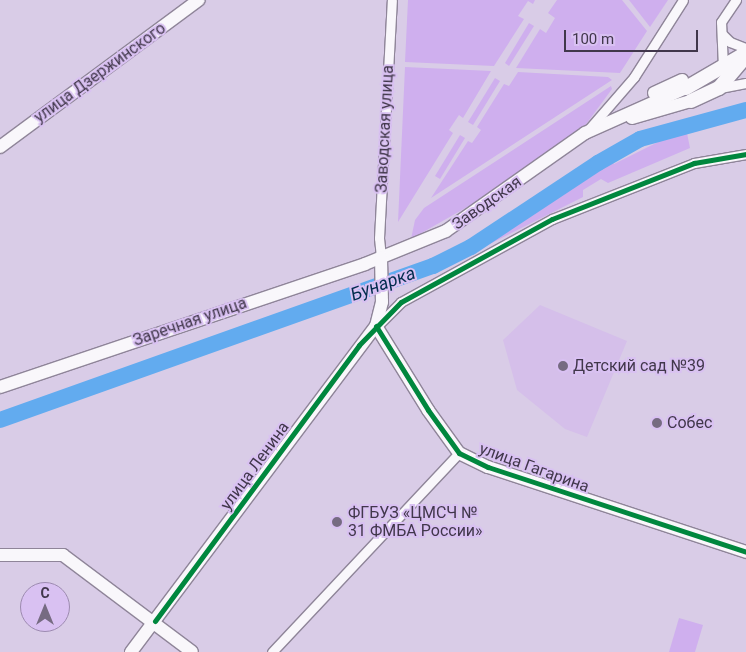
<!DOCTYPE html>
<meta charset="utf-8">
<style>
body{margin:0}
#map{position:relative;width:746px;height:652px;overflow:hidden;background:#d9cce7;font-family:Roboto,sans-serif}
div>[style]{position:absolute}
.built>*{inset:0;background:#d5bfea}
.green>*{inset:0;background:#cfafee}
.river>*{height:16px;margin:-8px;padding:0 8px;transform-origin:8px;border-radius:8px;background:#62abef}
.roads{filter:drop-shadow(1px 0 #8f8599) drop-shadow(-1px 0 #8f8599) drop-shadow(0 1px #8f8599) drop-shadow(0 -1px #8f8599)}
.street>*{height:9px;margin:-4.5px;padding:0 4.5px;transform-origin:4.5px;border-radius:4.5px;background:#f9f7fb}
.secondary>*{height:12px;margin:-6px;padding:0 6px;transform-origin:6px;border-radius:6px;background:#f9f7fb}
.primary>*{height:14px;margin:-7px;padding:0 7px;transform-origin:7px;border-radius:7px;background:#f9f7fb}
.cycleway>*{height:5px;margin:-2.5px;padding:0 2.5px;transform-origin:2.5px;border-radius:2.5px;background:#00873e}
.dots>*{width:14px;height:14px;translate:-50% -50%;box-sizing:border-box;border:2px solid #d9c1f2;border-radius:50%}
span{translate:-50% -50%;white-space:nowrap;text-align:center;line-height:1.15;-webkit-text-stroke:4px #d9c1f2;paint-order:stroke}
.street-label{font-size:16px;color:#41374b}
.poi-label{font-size:16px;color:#41374b}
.left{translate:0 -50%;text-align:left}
.water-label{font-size:18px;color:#002c4d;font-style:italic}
.north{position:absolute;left:20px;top:582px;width:50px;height:50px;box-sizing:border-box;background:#d9c1f2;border:1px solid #9c8aaf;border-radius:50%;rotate:0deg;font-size:14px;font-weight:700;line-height:20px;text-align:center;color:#41374b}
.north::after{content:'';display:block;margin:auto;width:18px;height:22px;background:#766b82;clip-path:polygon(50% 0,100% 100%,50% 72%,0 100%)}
.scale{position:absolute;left:564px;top:30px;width:134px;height:22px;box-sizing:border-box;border:2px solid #41374b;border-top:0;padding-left:6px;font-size:15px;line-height:18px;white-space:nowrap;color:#41374b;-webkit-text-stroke:4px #d9c1f2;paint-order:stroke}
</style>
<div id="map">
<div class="built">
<i style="clip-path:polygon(540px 305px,627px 341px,587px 437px,565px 429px,517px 390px,503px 340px)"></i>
</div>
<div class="green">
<i style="clip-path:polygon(408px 0,535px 0,533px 4px,528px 1px,518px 16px,524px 19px,494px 66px,405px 62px)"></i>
<i style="clip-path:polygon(557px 0,622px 0,647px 31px,620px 73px,516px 68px,540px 29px,546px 33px,555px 18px,548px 13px)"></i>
<i style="clip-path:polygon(629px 0,668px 0,650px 27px)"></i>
<i style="clip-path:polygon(529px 23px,534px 26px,509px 66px,505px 63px)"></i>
<i style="clip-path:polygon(405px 67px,491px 71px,463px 118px,459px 115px,449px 130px,453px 133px,398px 222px)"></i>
<i style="clip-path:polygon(518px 72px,608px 77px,612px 80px,431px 198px,468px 141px,472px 143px,481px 130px,477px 127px,504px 84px,509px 86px)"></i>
<i style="clip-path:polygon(495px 78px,500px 81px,473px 125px,468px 122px)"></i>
<i style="clip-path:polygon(611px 86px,612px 89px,584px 127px,483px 198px,411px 239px,415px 220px,424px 208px)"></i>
<i style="clip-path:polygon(686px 128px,690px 148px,608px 183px,601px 179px,583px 190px,583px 197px,460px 259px,608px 156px,614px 164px)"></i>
<i style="clip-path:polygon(460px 135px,465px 138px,440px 179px,435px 176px)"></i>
<i style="clip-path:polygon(679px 618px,703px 625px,695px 652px,669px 652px)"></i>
</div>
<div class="river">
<i style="left:0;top:420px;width:460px;rotate:-19.6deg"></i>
<i style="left:433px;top:266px;width:42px;rotate:-26.6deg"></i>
<i style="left:471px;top:247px;width:152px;rotate:-33.5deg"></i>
<i style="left:598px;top:163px;width:48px;rotate:-29.7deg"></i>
<i style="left:640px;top:139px;width:110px;rotate:-15.3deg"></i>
</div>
<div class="roads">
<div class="street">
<i style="left:722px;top:34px;width:11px;rotate:45deg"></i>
<i style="left:730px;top:42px;width:17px;rotate:21deg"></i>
<i style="left:723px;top:67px;width:45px;rotate:-92.5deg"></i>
<i style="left:721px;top:22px;width:27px;rotate:-56deg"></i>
<i style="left:720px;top:88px;width:26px;rotate:-11deg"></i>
<i style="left:589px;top:129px;width:69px;rotate:-49.1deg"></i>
<i style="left:634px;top:77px;width:91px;rotate:-57.5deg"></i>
<i style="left:381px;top:257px;width:19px;rotate:-96deg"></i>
<i style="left:379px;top:238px;width:238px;rotate:-86.9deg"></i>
<i style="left:377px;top:326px;width:34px;rotate:-45deg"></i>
<i style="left:401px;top:302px;width:172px;rotate:-28.8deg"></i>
<i style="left:552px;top:219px;width:153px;rotate:-21.5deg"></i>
<i style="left:694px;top:163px;width:53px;rotate:-9.8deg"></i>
<i style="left:272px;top:652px;width:273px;rotate:-46.8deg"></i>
</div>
<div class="secondary">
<i style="left:654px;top:93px;width:31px;rotate:-25deg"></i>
<i style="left:632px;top:118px;width:61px;rotate:-16.1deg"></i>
<i style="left:0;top:147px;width:247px;rotate:-36.5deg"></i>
<i style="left:376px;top:326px;width:99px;rotate:58.2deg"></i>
<i style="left:428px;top:410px;width:53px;rotate:54.2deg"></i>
<i style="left:459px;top:453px;width:32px;rotate:26deg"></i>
<i style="left:488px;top:467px;width:272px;rotate:18.2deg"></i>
<i style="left:0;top:387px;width:385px;rotate:-18.6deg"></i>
<i style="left:365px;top:264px;width:87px;rotate:-22.2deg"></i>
<i style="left:446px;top:231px;width:170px;rotate:-35.2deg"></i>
<i style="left:585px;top:133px;width:111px;rotate:-24deg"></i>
<i style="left:0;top:555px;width:63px"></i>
<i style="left:63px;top:555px;width:161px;rotate:36.9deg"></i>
<i style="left:131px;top:652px;width:408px;rotate:-53.1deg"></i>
<i style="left:376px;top:326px;width:25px;rotate:-76deg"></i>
<i style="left:382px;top:302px;width:45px;rotate:-91.3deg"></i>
</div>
<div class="primary">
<i style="left:686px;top:88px;width:64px;rotate:-30.2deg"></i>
<i style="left:691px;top:101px;width:31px;rotate:-25deg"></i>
<i style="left:719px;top:88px;width:42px;rotate:-49.8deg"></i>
</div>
</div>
<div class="cycleway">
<i style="left:376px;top:326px;width:99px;rotate:58.2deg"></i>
<i style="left:428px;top:410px;width:53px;rotate:54.2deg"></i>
<i style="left:459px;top:453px;width:32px;rotate:26deg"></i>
<i style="left:488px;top:467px;width:272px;rotate:18.2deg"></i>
<i style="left:155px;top:621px;width:343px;rotate:-53.5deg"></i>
<i style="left:359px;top:345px;width:60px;rotate:-45.7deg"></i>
<i style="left:401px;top:302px;width:172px;rotate:-28.8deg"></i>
<i style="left:552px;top:219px;width:153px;rotate:-21.5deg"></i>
<i style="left:694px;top:163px;width:53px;rotate:-9.8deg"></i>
</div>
<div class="dots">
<i style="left:563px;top:366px;background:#766b82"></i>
<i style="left:657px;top:423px;background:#766b82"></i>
<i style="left:337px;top:522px;background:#766b82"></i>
</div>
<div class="street-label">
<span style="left:100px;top:73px;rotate:-36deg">улица Дзержинского</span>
<span style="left:385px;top:129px;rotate:-87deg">Заводская улица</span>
<span style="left:487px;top:203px;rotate:-35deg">Заводская</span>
<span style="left:190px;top:322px;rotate:-19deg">Заречная улица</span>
<span style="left:255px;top:466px;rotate:-54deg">улица Ленина</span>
<span style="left:534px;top:468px;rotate:20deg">улица Гагарина</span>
</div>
<div class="poi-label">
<span class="left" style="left:573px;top:366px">Детский сад №39</span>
<span class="left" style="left:667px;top:423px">Собес</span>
<span class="left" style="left:348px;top:522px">ФГБУЗ «ЦМСЧ №<br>31 ФМБА России»</span>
</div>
<div class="water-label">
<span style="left:383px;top:284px;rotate:-20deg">Бунарка</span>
</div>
<div class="north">С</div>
<div class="scale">100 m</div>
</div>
